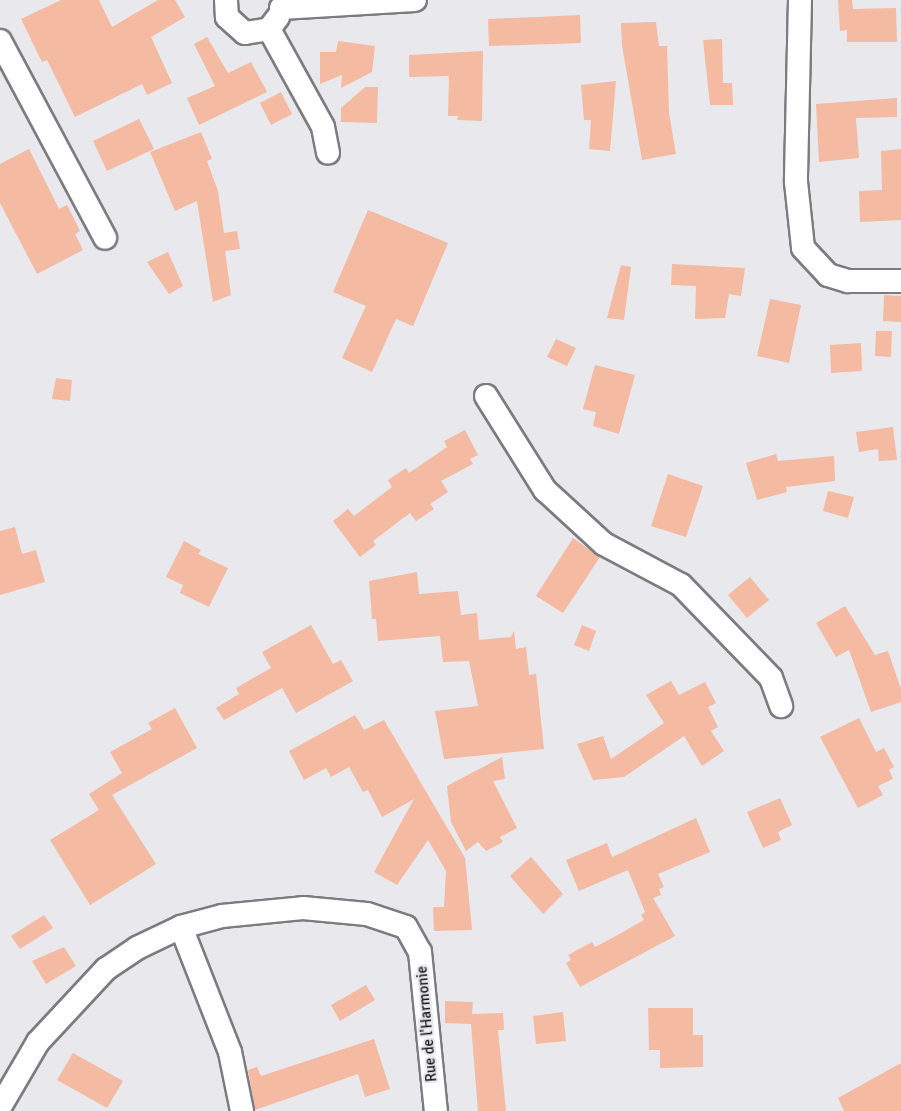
<!DOCTYPE html>
<style>
body{margin:0}
#map{position:relative;width:901px;height:1111px;overflow:hidden;background:#e8e8ed;font-family:Signika,sans-serif}
div>[style]{position:absolute}
.building>*{inset:0;background:#f5baa2}
.roads{filter:drop-shadow(2px 0 #7c7c80) drop-shadow(-2px 0 #7c7c80) drop-shadow(0 2px #7c7c80) drop-shadow(0 -2px #7c7c80)}
.minor>*{height:22px;margin:-11px;padding:0 11px;transform-origin:11px;border-radius:11px;background:#fff}
span{translate:-50% -50%;white-space:nowrap;text-align:center;line-height:1.15;-webkit-text-stroke:4.5px #e8e8ed;paint-order:stroke}
.street-label{font-size:15px;color:#161617}
</style>
<div id="map">
<div class="building">
<i style="clip-path:polygon(61px 0,99px 0,112px 27px,158px 0,175px 0,185px 17px,151px 37px,172px 83px,147px 95px,142px 84px,75px 117px,47px 60px,42px 62px,21px 19px)"></i>
<i style="clip-path:polygon(838px 0,852px 0,853px 9px,896px 8px,897px 42px,847px 42px,847px 30px,840px 31px)"></i>
<i style="clip-path:polygon(580px 15px,581px 43px,489px 46px,488px 19px)"></i>
<i style="clip-path:polygon(656px 22px,659px 46px,667px 46px,669px 113px,676px 154px,642px 160px,622px 46px,621px 23px)"></i>
<i style="clip-path:polygon(207px 37px,228px 73px,251px 62px,267px 92px,199px 125px,187px 98px,215px 86px,194px 44px)"></i>
<i style="clip-path:polygon(722px 39px,723px 83px,732px 83px,733px 105px,710px 105px,703px 40px)"></i>
<i style="clip-path:polygon(338px 41px,375px 46px,372px 72px,341px 88px,342px 75px,320px 84px,320px 52px,336px 52px)"></i>
<i style="clip-path:polygon(483px 51px,482px 121px,457px 120px,458px 116px,448px 116px,449px 76px,409px 77px,409px 55px)"></i>
<i style="clip-path:polygon(616px 81px,610px 151px,589px 149px,591px 120px,584px 120px,581px 85px)"></i>
<i style="clip-path:polygon(365px 87px,378px 87px,377px 123px,341px 122px,341px 108px)"></i>
<i style="clip-path:polygon(281px 92px,292px 114px,271px 125px,260px 103px)"></i>
<i style="clip-path:polygon(897px 98px,897px 117px,856px 118px,859px 158px,819px 162px,816px 104px)"></i>
<i style="clip-path:polygon(139px 119px,154px 149px,107px 171px,93px 141px)"></i>
<i style="clip-path:polygon(201px 132px,212px 159px,207px 161px,218px 191px,224px 233px,237px 231px,240px 249px,225px 251px,231px 295px,213px 302px,197px 201px,175px 211px,150px 152px)"></i>
<i style="clip-path:polygon(29px 149px,59px 209px,67px 205px,80px 231px,75px 234px,83px 250px,37px 274px,0 203px,0 164px)"></i>
<i style="clip-path:polygon(901px 149px,901px 220px,860px 222px,859px 191px,882px 190px,881px 151px)"></i>
<i style="clip-path:polygon(368px 210px,448px 243px,413px 326px,396px 319px,372px 372px,342px 358px,366px 306px,333px 292px)"></i>
<i style="clip-path:polygon(168px 252px,183px 286px,169px 294px,147px 262px)"></i>
<i style="clip-path:polygon(672px 264px,745px 268px,741px 296px,729px 294px,725px 318px,695px 319px,696px 286px,671px 285px)"></i>
<i style="clip-path:polygon(621px 265px,631px 267px,624px 320px,607px 318px)"></i>
<i style="clip-path:polygon(884px 295px,901px 296px,901px 322px,883px 321px)"></i>
<i style="clip-path:polygon(770px 299px,801px 305px,789px 363px,757px 356px)"></i>
<i style="clip-path:polygon(876px 331px,892px 331px,891px 357px,875px 356px)"></i>
<i style="clip-path:polygon(556px 339px,576px 348px,567px 366px,547px 357px)"></i>
<i style="clip-path:polygon(861px 343px,862px 371px,831px 373px,830px 345px)"></i>
<i style="clip-path:polygon(595px 365px,635px 375px,619px 434px,593px 426px,596px 412px,583px 409px)"></i>
<i style="clip-path:polygon(56px 378px,72px 380px,70px 401px,52px 399px)"></i>
<i style="clip-path:polygon(893px 427px,897px 460px,879px 461px,878px 449px,859px 452px,856px 432px)"></i>
<i style="clip-path:polygon(465px 430px,478px 455px,470px 459px,473px 464px,441px 481px,448px 492px,430px 504px,434px 509px,416px 521px,410px 513px,373px 541px,376px 545px,360px 557px,333px 521px,348px 509px,354px 516px,392px 487px,388px 480px,406px 468px,409px 473px,447px 447px,444px 441px)"></i>
<i style="clip-path:polygon(776px 454px,778px 461px,834px 456px,835px 481px,786px 487px,787px 492px,757px 500px,746px 463px)"></i>
<i style="clip-path:polygon(668px 474px,703px 486px,686px 537px,651px 526px)"></i>
<i style="clip-path:polygon(828px 491px,854px 497px,848px 518px,823px 511px)"></i>
<i style="clip-path:polygon(15px 527px,22px 554px,36px 550px,45px 582px,0 595px,0 531px)"></i>
<i style="clip-path:polygon(573px 538px,600px 557px,563px 613px,536px 596px)"></i>
<i style="clip-path:polygon(184px 541px,201px 550px,198px 554px,228px 568px,209px 607px,180px 593px,183px 585px,166px 577px)"></i>
<i style="clip-path:polygon(417px 572px,419px 594px,458px 591px,461px 615px,477px 613px,479px 640px,511px 637px,514px 631px,516px 649px,526px 647px,529px 675px,536px 674px,544px 749px,444px 759px,435px 711px,478px 706px,469px 661px,443px 662px,440px 636px,378px 641px,376px 619px,372px 619px,369px 581px)"></i>
<i style="clip-path:polygon(750px 577px,769px 600px,747px 618px,728px 595px)"></i>
<i style="clip-path:polygon(845px 606px,875px 655px,888px 651px,901px 689px,901px 702px,871px 712px,849px 650px,836px 657px,816px 623px)"></i>
<i style="clip-path:polygon(311px 625px,333px 664px,341px 660px,353px 681px,296px 713px,282px 688px,224px 720px,216px 708px,239px 694px,236px 688px,271px 668px,262px 652px)"></i>
<i style="clip-path:polygon(582px 625px,596px 631px,589px 651px,574px 645px)"></i>
<i style="clip-path:polygon(671px 681px,679px 695px,705px 682px,716px 703px,708px 707px,718px 727px,711px 731px,724px 751px,702px 766px,684px 736px,624px 777px,593px 780px,577px 744px,603px 736px,611px 759px,664px 723px,646px 695px)"></i>
<i style="clip-path:polygon(175px 708px,197px 748px,112px 795px,156px 864px,90px 905px,50px 840px,99px 810px,89px 794px,122px 773px,110px 752px,152px 729px,148px 723px)"></i>
<i style="clip-path:polygon(355px 715px,364px 730px,384px 720px,465px 858px,472px 930px,434px 931px,433px 907px,444px 907px,446px 871px,428px 840px,397px 885px,374px 872px,414px 799px,382px 817px,368px 790px,363px 792px,349px 767px,331px 777px,326px 768px,304px 780px,289px 751px)"></i>
<i style="clip-path:polygon(859px 718px,876px 752px,884px 748px,894px 767px,889px 770px,893px 779px,878px 786px,883px 795px,858px 808px,820px 737px)"></i>
<i style="clip-path:polygon(502px 757px,505px 779px,493px 781px,517px 828px,500px 837px,503px 842px,486px 851px,478px 842px,466px 851px,451px 822px,447px 786px)"></i>
<i style="clip-path:polygon(780px 798px,792px 825px,778px 832px,781px 840px,763px 848px,747px 812px)"></i>
<i style="clip-path:polygon(696px 818px,710px 852px,658px 874px,664px 887px,659px 889px,661px 895px,653px 898px,675px 936px,580px 987px,566px 963px,571px 960px,568px 955px,592px 942px,595px 947px,614px 937px,644px 920px,641px 915px,645px 912px,628px 870px,579px 891px,566px 860px,607px 843px,612px 857px)"></i>
<i style="clip-path:polygon(531px 857px,563px 894px,543px 914px,510px 876px)"></i>
<i style="clip-path:polygon(44px 915px,53px 928px,20px 949px,11px 936px)"></i>
<i style="clip-path:polygon(64px 947px,76px 966px,46px 984px,32px 961px)"></i>
<i style="clip-path:polygon(366px 985px,375px 1000px,340px 1021px,331px 1005px)"></i>
<i style="clip-path:polygon(445px 1001px,473px 1002px,472px 1014px,503px 1013px,504px 1030px,498px 1030px,506px 1111px,478px 1111px,471px 1024px,445px 1023px)"></i>
<i style="clip-path:polygon(648px 1008px,693px 1008px,693px 1035px,703px 1035px,703px 1067px,660px 1068px,660px 1050px,649px 1050px)"></i>
<i style="clip-path:polygon(563px 1012px,566px 1041px,536px 1044px,533px 1016px)"></i>
<i style="clip-path:polygon(374px 1039px,390px 1089px,365px 1097px,358px 1074px,255px 1110px,248px 1070px,257px 1067px,261px 1076px)"></i>
<i style="clip-path:polygon(73px 1053px,123px 1081px,107px 1108px,57px 1080px)"></i>
<i style="clip-path:polygon(901px 1063px,901px 1111px,844px 1111px,838px 1098px)"></i>
</div>
<div class="roads">
<div class="minor">
<i style="left:226px;top:0;width:17px;rotate:87deg"></i>
<i style="left:227px;top:17px;width:24px;rotate:42deg"></i>
<i style="left:245px;top:33px;width:24px;rotate:-9deg"></i>
<i style="left:269px;top:29px;width:15px;rotate:-53deg"></i>
<i style="left:800px;top:0;width:182px;rotate:91.3deg"></i>
<i style="left:796px;top:182px;width:66px;rotate:83.9deg"></i>
<i style="left:803px;top:248px;width:37px;rotate:47deg"></i>
<i style="left:828px;top:275px;width:21px;rotate:17deg"></i>
<i style="left:848px;top:281px;width:53px"></i>
<i style="left:281px;top:8px;width:134px;rotate:-3.4deg"></i>
<i style="left:269px;top:29px;width:112px;rotate:61.1deg"></i>
<i style="left:323px;top:127px;width:26px;rotate:79deg"></i>
<i style="left:0;top:41px;width:223px;rotate:61.9deg"></i>
<i style="left:486px;top:396px;width:111px;rotate:57.9deg"></i>
<i style="left:545px;top:490px;width:80px;rotate:42.5deg"></i>
<i style="left:604px;top:544px;width:87px;rotate:28deg"></i>
<i style="left:681px;top:585px;width:129px;rotate:45.9deg"></i>
<i style="left:771px;top:678px;width:30px;rotate:70deg"></i>
<i style="left:181px;top:927px;width:134px;rotate:68.6deg"></i>
<i style="left:230px;top:1052px;width:60px;rotate:78.5deg"></i>
<i style="left:0;top:1107px;width:75px;rotate:-59.7deg"></i>
<i style="left:38px;top:1042px;width:100px;rotate:-47deg"></i>
<i style="left:106px;top:969px;width:37px;rotate:-34deg"></i>
<i style="left:137px;top:948px;width:49px;rotate:-25.5deg"></i>
<i style="left:181px;top:927px;width:42px;rotate:-15deg"></i>
<i style="left:222px;top:916px;width:81px;rotate:-5.6deg"></i>
<i style="left:303px;top:908px;width:64px;rotate:5.4deg"></i>
<i style="left:367px;top:914px;width:41px;rotate:18.4deg"></i>
<i style="left:406px;top:927px;width:29px;rotate:61deg"></i>
<i style="left:420px;top:952px;width:160px;rotate:84.3deg"></i>
</div>
</div>
<div class="street-label">
<span style="left:427px;top:1024px;rotate:-95deg">Rue de l'Harmonie</span>
</div>
</div>
